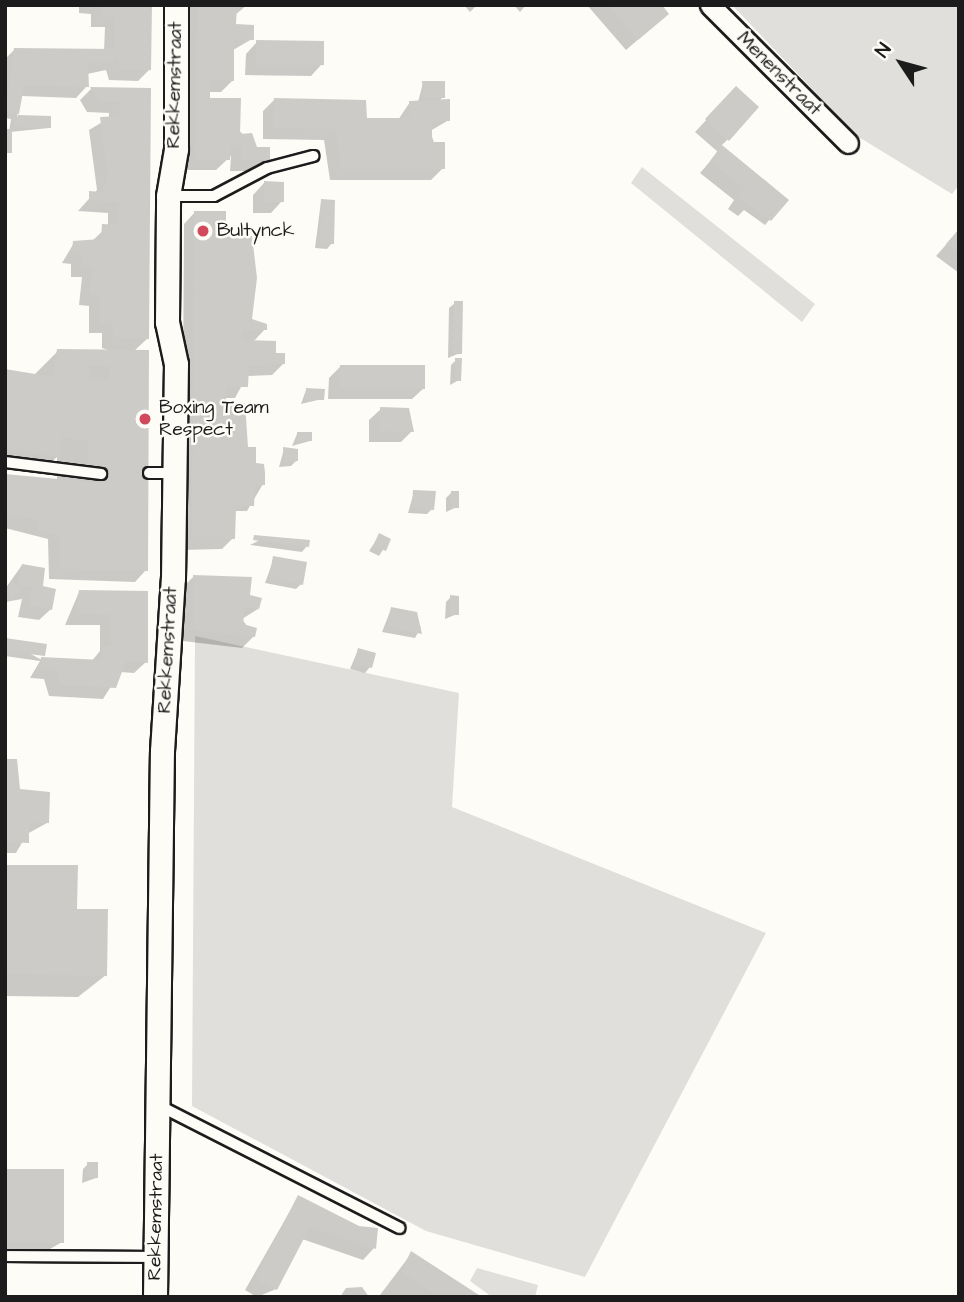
<!DOCTYPE html>
<style>
body{margin:0}
#map{position:relative;width:964px;height:1302px;overflow:hidden;background:#fdfcf7;font-family:"Architects Daughter",sans-serif}
div>[style]{position:absolute}
.green>*{inset:0;background:#e0dfdb}
.shadow>*{inset:0;background:#0003}
.building>*{inset:0;background:#cccbc8}
.roads{filter:drop-shadow(2px 0 #1c1c1c) drop-shadow(-2px 0 #1c1c1c) drop-shadow(0 2px #1c1c1c) drop-shadow(0 -2px #1c1c1c)}
.service>*{height:10px;margin:-5px;padding:0 5px;transform-origin:5px;border-radius:5px;background:#fdfcf7}
.minor>*{height:19px;margin:-9.5px;padding:0 9.5px;transform-origin:9.5px;border-radius:9.5px;background:#fdfcf7}
.tertiary>*{height:23px;margin:-11.5px;padding:0 11.5px;transform-origin:11.5px;border-radius:11.5px;background:#fdfcf7}
.dots>*{width:19px;height:19px;translate:-50% -50%;box-sizing:border-box;border:4px solid #fdfcf7;border-radius:50%}
span{translate:-50% -50%;white-space:nowrap;text-align:center;line-height:1.15;-webkit-text-stroke:5px #fdfcf7;paint-order:stroke}
.street-label{font-size:19px;color:#1c1c1c}
.poi-label{font-size:19px;color:#1c1c1c}
.left{translate:0 -50%;text-align:left}
.frame{position:absolute;inset:0;border:7px solid #1c1c1c;pointer-events:none}
.north{position:absolute;left:866px;top:28px;width:70px;height:70px;-webkit-text-stroke:5px #fdfcf7;paint-order:stroke;rotate:306deg;font-size:19px;font-weight:700;line-height:28px;text-align:center;color:#1c1c1c}
.north::after{content:'';display:block;margin:auto;width:24px;height:32px;background:#1c1c1c;clip-path:polygon(50% 0,100% 100%,50% 72%,0 100%)}
</style>
<div id="map">
<div class="green">
<i style="clip-path:polygon(732px 5px,959px 5px,959px 185px,952px 194px,857px 136px)"></i>
<i style="clip-path:polygon(642px 167px,815px 304px,802px 322px,631px 183px)"></i>
<i style="clip-path:polygon(195px 636px,459px 693px,452px 807px,766px 933px,585px 1277px,426px 1231px,192px 1106px)"></i>
<i style="clip-path:polygon(477px 1268px,538px 1285px,535px 1297px,492px 1297px,470px 1281px)"></i>
</div>
<div class="shadow">
<i style="clip-path:polygon(79px 5px,149px 5px,150px 69px,138px 81px,109px 80px,106px 70px,87px 74px,87px 86px,76px 98px,21px 96px,17px 117px,49px 118px,49px 128px,10px 132px,5px 157px,11px 119px,5px 118px,5px 59px,15px 49px,104px 51px,105px 27px,91px 27px,91px 14px,79px 13px)"></i>
<i style="clip-path:polygon(186px 5px,247px 5px,235px 15px,234px 26px,252px 39px,233px 50px,232px 81px,221px 92px,208px 92px,208px 100px,268px 159px,256px 171px,230px 171px,231px 156px,216px 170px,184px 170px)"></i>
<i style="clip-path:polygon(464px 5px,477px 5px,470px 12px)"></i>
<i style="clip-path:polygon(514px 5px,526px 5px,520px 12px)"></i>
<i style="clip-path:polygon(587px 5px,660px 5px,655px 25px,626px 50px)"></i>
<i style="clip-path:polygon(257px 42px,322px 64px,311px 76px,245px 75px,246px 54px)"></i>
<i style="clip-path:polygon(423px 83px,443px 97px,438px 102px,449px 120px,430px 131px,443px 168px,431px 180px,330px 180px,324px 140px,263px 139px,263px 111px,274px 100px,365px 120px,398px 120px,410px 102px,418px 102px)"></i>
<i style="clip-path:polygon(91px 89px,149px 90px,148px 338px,134px 351px,146px 570px,135px 582px,49px 579px,48px 539px,5px 528px,5px 476px,57px 484px,57px 457px,46px 467px,5px 461px,5px 371px,34px 375px,58px 351px,111px 351px,102px 348px,102px 333px,89px 333px,89px 306px,79px 305px,82px 277px,71px 277px,71px 264px,62px 263px,74px 243px,91px 242px,108px 226px,108px 213px,78px 211px,97px 190px,89px 130px,109px 118px,109px 113px,87px 112px,80px 100px)"></i>
<i style="clip-path:polygon(725px 100px,728px 139px,721px 146px,786px 200px,765px 225px,744px 210px,738px 216px,728px 209px,734px 200px,700px 173px,718px 152px,695px 132px)"></i>
<i style="clip-path:polygon(264px 183px,282px 201px,271px 213px,253px 213px,253px 195px)"></i>
<i style="clip-path:polygon(321px 201px,332px 243px,327px 249px,315px 248px)"></i>
<i style="clip-path:polygon(195px 212px,224px 237px,250px 321px,265px 329px,253px 342px,284px 363px,272px 375px,247px 376px,235px 398px,224px 398px,263px 484px,247px 511px,234px 511px,233px 538px,222px 549px,182px 550px,184px 224px)"></i>
<i style="clip-path:polygon(959px 230px,959px 273px,936px 256px)"></i>
<i style="clip-path:polygon(455px 303px,460px 353px,448px 358px,449px 308px)"></i>
<i style="clip-path:polygon(456px 360px,459px 380px,450px 385px,451px 365px)"></i>
<i style="clip-path:polygon(340px 367px,424px 388px,412px 399px,328px 399px,329px 378px)"></i>
<i style="clip-path:polygon(306px 390px,322px 399px,301px 404px)"></i>
<i style="clip-path:polygon(381px 409px,412px 431px,401px 442px,369px 442px,369px 420px)"></i>
<i style="clip-path:polygon(297px 434px,310px 441px,292px 446px)"></i>
<i style="clip-path:polygon(284px 449px,296px 461px,291px 466px,279px 467px)"></i>
<i style="clip-path:polygon(414px 492px,432px 509px,427px 514px,408px 513px)"></i>
<i style="clip-path:polygon(452px 492px,457px 507px,446px 512px,446px 498px)"></i>
<i style="clip-path:polygon(379px 536px,389px 540px,379px 556px,369px 551px)"></i>
<i style="clip-path:polygon(266px 537px,307px 546px,302px 552px,250px 545px)"></i>
<i style="clip-path:polygon(274px 558px,301px 584px,296px 589px,265px 583px)"></i>
<i style="clip-path:polygon(22px 565px,51px 609px,39px 620px,18px 617px,22px 599px,5px 602px,5px 589px)"></i>
<i style="clip-path:polygon(194px 576px,248px 596px,258px 609px,242px 619px,254px 636px,242px 648px,183px 641px,182px 588px)"></i>
<i style="clip-path:polygon(79px 592px,146px 593px,146px 662px,134px 673px,120px 672px,103px 699px,49px 696px,44px 679px,30px 678px,40px 661px,5px 656px,5px 640px,40px 659px,91px 662px,100px 651px,100px 625px,65px 625px)"></i>
<i style="clip-path:polygon(451px 597px,457px 614px,445px 619px,446px 602px)"></i>
<i style="clip-path:polygon(391px 609px,421px 627px,415px 638px,382px 632px)"></i>
<i style="clip-path:polygon(358px 650px,370px 667px,365px 673px,350px 669px)"></i>
<i style="clip-path:polygon(5px 760px,19px 791px,47px 823px,27px 834px,16px 853px,5px 853px)"></i>
<i style="clip-path:polygon(5px 867px,106px 975px,78px 997px,5px 996px)"></i>
<i style="clip-path:polygon(88px 1164px,96px 1178px,82px 1183px,83px 1169px)"></i>
<i style="clip-path:polygon(5px 1170px,62px 1242px,33px 1259px,5px 1259px)"></i>
<i style="clip-path:polygon(298px 1197px,374px 1248px,363px 1260px,302px 1239px,276px 1289px,257px 1297px,245px 1290px)"></i>
<i style="clip-path:polygon(411px 1254px,478px 1297px,380px 1295px)"></i>
</div>
<div class="building">
<i style="clip-path:polygon(102px 5px,152px 5px,151px 70px,120px 70px,116px 56px,116px 63px,88px 63px,89px 87px,24px 86px,19px 114px,5px 112px,14px 48px,115px 49px,115px 17px,101px 17px)"></i>
<i style="clip-path:polygon(197px 5px,237px 5px,236px 24px,254px 25px,254px 40px,234px 39px,234px 81px,210px 80px,210px 98px,241px 98px,240px 134px,252px 133px,257px 147px,270px 147px,270px 160px,241px 160px,241px 144px,230px 147px,230px 160px,195px 159px)"></i>
<i style="clip-path:polygon(608px 5px,662px 5px,669px 14px,638px 40px)"></i>
<i style="clip-path:polygon(256px 40px,324px 41px,324px 65px,256px 65px)"></i>
<i style="clip-path:polygon(422px 81px,445px 81px,445px 98px,423px 98px)"></i>
<i style="clip-path:polygon(736px 86px,759px 107px,729px 141px,705px 119px)"></i>
<i style="clip-path:polygon(90px 87px,151px 88px,149px 339px,113px 337px,113px 323px,99px 323px,100px 295px,90px 294px,93px 266px,82px 266px,81px 253px,72px 252px,73px 241px,101px 239px,102px 224px,119px 225px,119px 202px,89px 201px,89px 191px,102px 192px,108px 177px,100px 117px,119px 116px,120px 102px,99px 102px)"></i>
<i style="clip-path:polygon(274px 98px,366px 100px,367px 118px,409px 118px,409px 101px,450px 99px,450px 121px,432px 121px,432px 142px,445px 142px,445px 169px,341px 169px,335px 129px,273px 128px)"></i>
<i style="clip-path:polygon(18px 115px,51px 116px,51px 128px,14px 127px)"></i>
<i style="clip-path:polygon(5px 129px,12px 129px,12px 153px,5px 153px)"></i>
<i style="clip-path:polygon(722px 145px,789px 200px,771px 221px,738px 197px,744px 188px,710px 161px)"></i>
<i style="clip-path:polygon(264px 181px,284px 182px,284px 202px,264px 202px)"></i>
<i style="clip-path:polygon(321px 199px,335px 200px,334px 244px,320px 244px)"></i>
<i style="clip-path:polygon(194px 211px,226px 211px,226px 235px,252px 236px,257px 278px,252px 319px,267px 324px,267px 330px,243px 330px,242px 340px,276px 341px,276px 353px,285px 353px,285px 364px,249px 366px,248px 387px,226px 387px,226px 403px,245px 403px,248px 447px,256px 447px,256px 463px,264px 464px,265px 473px,265px 485px,255px 485px,254px 506px,225px 506px,236px 508px,235px 539px,192px 539px)"></i>
<i style="clip-path:polygon(959px 229px,959px 254px,946px 244px)"></i>
<i style="clip-path:polygon(454px 301px,463px 301px,462px 354px,452px 354px)"></i>
<i style="clip-path:polygon(evenodd,57px 349px,149px 350px,148px 571px,60px 569px,60px 535px,37px 532px,39px 520px,5px 515px,5px 474px,101px 483px,101px 467px,88px 466px,88px 441px,62px 437px,59px 457px,5px 449px,5px 369px,53px 377px,57px 349px,89px 366px,109px 366px,109px 380px,89px 381px,89px 366px)"></i>
<i style="clip-path:polygon(455px 358px,462px 358px,461px 381px,455px 381px)"></i>
<i style="clip-path:polygon(340px 365px,425px 365px,425px 389px,339px 388px)"></i>
<i style="clip-path:polygon(306px 388px,325px 389px,324px 400px,306px 400px)"></i>
<i style="clip-path:polygon(380px 407px,409px 408px,414px 432px,380px 431px)"></i>
<i style="clip-path:polygon(297px 432px,312px 432px,312px 441px,297px 441px)"></i>
<i style="clip-path:polygon(283px 447px,298px 449px,298px 461px,284px 462px)"></i>
<i style="clip-path:polygon(413px 490px,436px 491px,434px 510px,412px 508px)"></i>
<i style="clip-path:polygon(451px 491px,459px 491px,459px 508px,451px 508px)"></i>
<i style="clip-path:polygon(379px 533px,391px 539px,386px 551px,373px 546px)"></i>
<i style="clip-path:polygon(254px 535px,310px 540px,309px 547px,253px 540px)"></i>
<i style="clip-path:polygon(273px 556px,307px 562px,303px 585px,269px 578px)"></i>
<i style="clip-path:polygon(22px 564px,45px 568px,43px 586px,56px 589px,52px 610px,29px 605px,32px 587px,18px 585px)"></i>
<i style="clip-path:polygon(193px 575px,252px 577px,250px 595px,262px 598px,259px 609px,245px 606px,243px 624px,257px 628px,255px 637px,193px 630px)"></i>
<i style="clip-path:polygon(11px 581px,21px 590px,12px 599px,5px 592px)"></i>
<i style="clip-path:polygon(79px 590px,148px 591px,148px 663px,126px 661px,116px 688px,61px 685px,55px 668px,41px 668px,41px 657px,102px 660px,102px 646px,111px 646px,111px 615px,76px 614px)"></i>
<i style="clip-path:polygon(450px 595px,459px 596px,459px 615px,450px 615px)"></i>
<i style="clip-path:polygon(391px 607px,417px 612px,422px 634px,387px 627px)"></i>
<i style="clip-path:polygon(5px 638px,47px 644px,45px 656px,5px 651px)"></i>
<i style="clip-path:polygon(358px 648px,376px 653px,372px 668px,354px 664px)"></i>
<i style="clip-path:polygon(5px 759px,17px 759px,20px 789px,50px 792px,49px 823px,29px 823px,29px 843px,5px 842px)"></i>
<i style="clip-path:polygon(5px 865px,78px 865px,77px 909px,108px 909px,107px 976px,5px 974px)"></i>
<i style="clip-path:polygon(87px 1162px,98px 1162px,98px 1178px,87px 1178px)"></i>
<i style="clip-path:polygon(5px 1169px,64px 1169px,64px 1243px,5px 1242px)"></i>
<i style="clip-path:polygon(298px 1195px,359px 1226px,378px 1228px,376px 1249px,310px 1227px,277px 1290px,255px 1279px)"></i>
<i style="clip-path:polygon(411px 1251px,482px 1297px,438px 1297px,401px 1272px)"></i>
<i style="clip-path:polygon(362px 1287px,369px 1297px,340px 1297px,346px 1288px)"></i>
</div>
<div class="roads">
<div class="service">
<i style="left:168px;top:196px;width:46px"></i>
<i style="left:214px;top:196px;width:60px;rotate:-27.8deg"></i>
<i style="left:267px;top:168px;width:48px;rotate:-14.6deg"></i>
<i style="left:5px;top:462px;width:97px;rotate:7.1deg"></i>
<i style="left:149px;top:473px;width:24px"></i>
<i style="left:158px;top:1105px;width:271px;rotate:27deg"></i>
<i style="left:5px;top:1256px;width:150px;rotate:0.4deg"></i>
</div>
<div class="minor">
<i style="left:710px;top:5px;width:195px;rotate:45deg"></i>
</div>
<div class="tertiary">
<i style="left:155px;top:1297px;width:546px;rotate:-89.27deg"></i>
<i style="left:162px;top:751px;width:173px;rotate:-86.4deg"></i>
<i style="left:173px;top:578px;width:214px;rotate:-89.2deg"></i>
<i style="left:176px;top:364px;width:43px;rotate:-102.1deg"></i>
<i style="left:167px;top:322px;width:126px;rotate:-89.5deg"></i>
<i style="left:168px;top:196px;width:48px;rotate:-80.3deg"></i>
<i style="left:176px;top:149px;width:144px;rotate:-90deg"></i>
</div>
</div>
<div class="dots">
<i style="left:203px;top:231px;background:#d1495b"></i>
<i style="left:145px;top:419px;background:#d1495b"></i>
</div>
<div class="street-label">
<span style="left:779px;top:74px;rotate:45deg">Menenstraat</span>
<span style="left:175px;top:85px;rotate:-89deg">Rekkemstraat</span>
<span style="left:168px;top:650px;rotate:-87deg">Rekkemstraat</span>
<span style="left:156px;top:1217px;rotate:-89deg">Rekkemstraat</span>
</div>
<div class="poi-label">
<span class="left" style="left:217px;top:231px">Bultynck</span>
<span class="left" style="left:159px;top:419px">Boxing Team<br>Respect</span>
</div>
<div class="frame"></div>
<div class="north">N</div>
</div>
